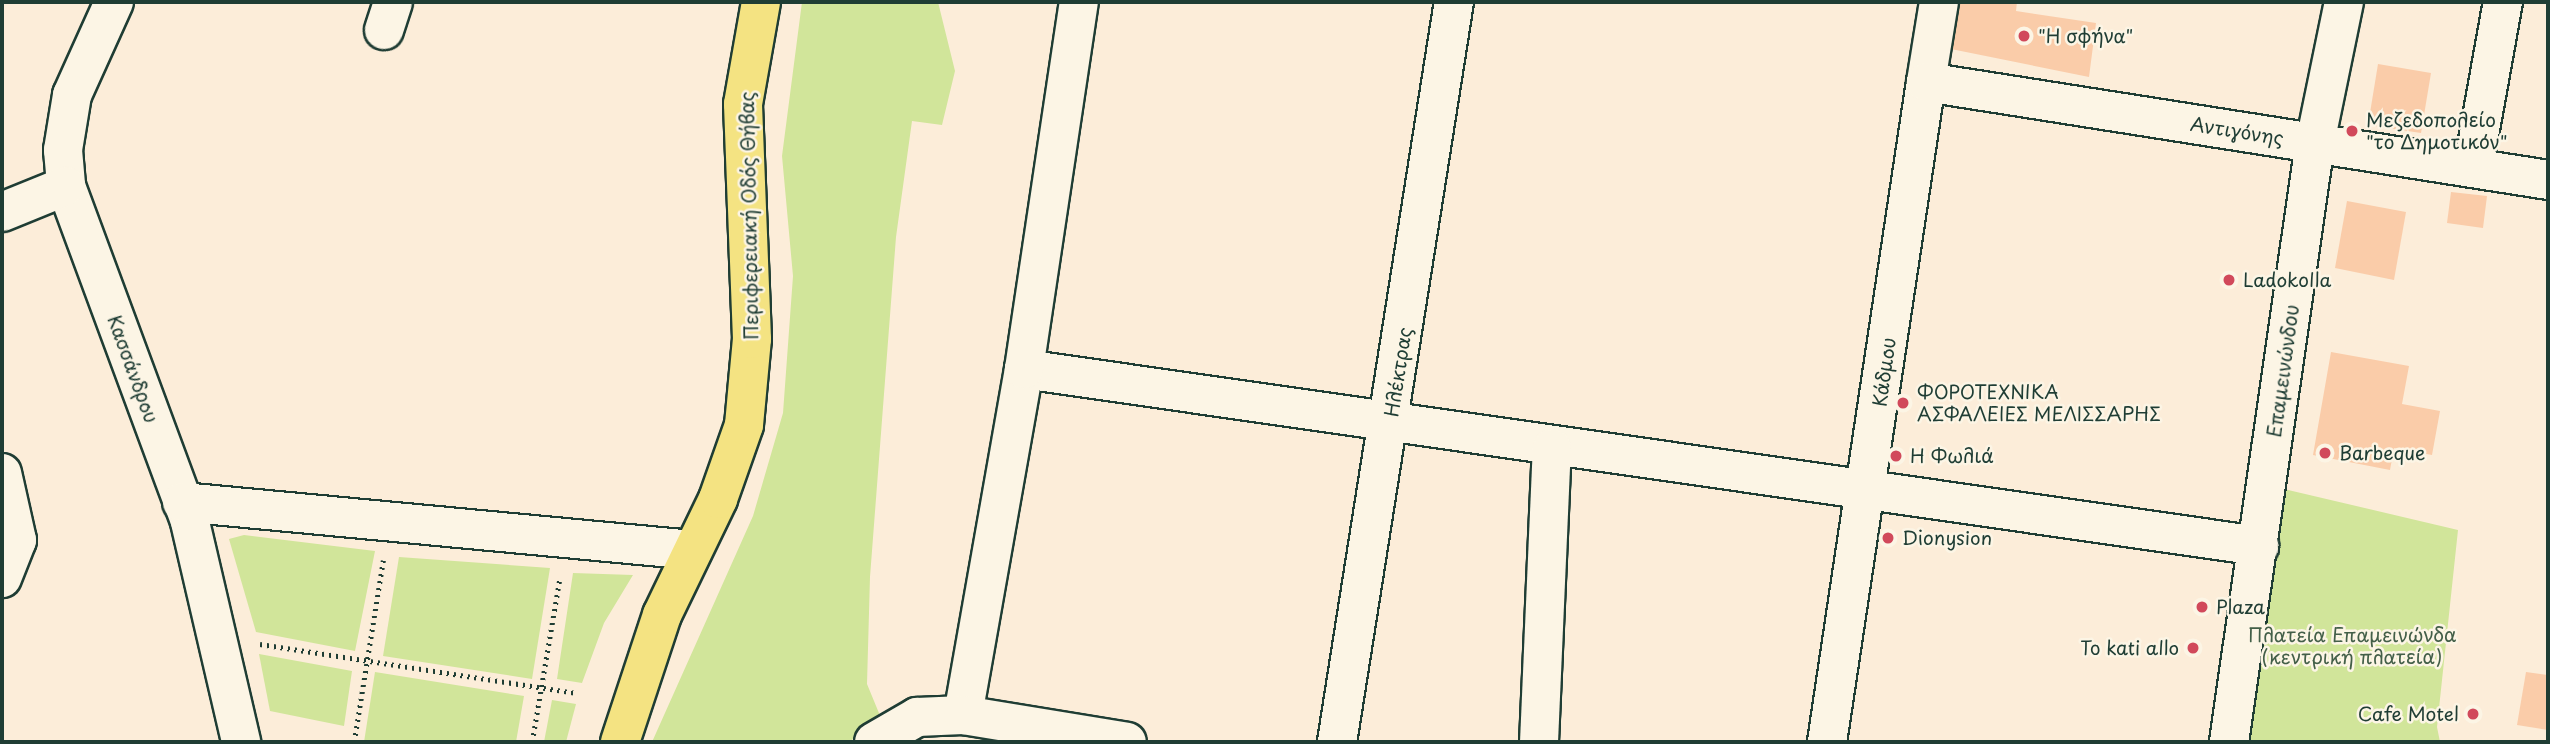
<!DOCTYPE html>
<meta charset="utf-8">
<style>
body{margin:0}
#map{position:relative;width:2550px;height:744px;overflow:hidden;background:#fcedd9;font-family:"Playpen Sans",sans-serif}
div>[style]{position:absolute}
.green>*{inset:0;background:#d1e59a}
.building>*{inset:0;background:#facca9}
.path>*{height:4.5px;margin-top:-2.25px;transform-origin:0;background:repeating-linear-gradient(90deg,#1f3d34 0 2px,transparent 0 7px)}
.roads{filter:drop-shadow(2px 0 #1f3d34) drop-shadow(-2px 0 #1f3d34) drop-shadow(0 2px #1f3d34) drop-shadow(0 -2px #1f3d34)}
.street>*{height:38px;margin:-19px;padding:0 19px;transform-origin:19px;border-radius:19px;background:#fcf5e5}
.secondary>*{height:38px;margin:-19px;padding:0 19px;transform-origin:19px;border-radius:19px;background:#fcf5e5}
.primary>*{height:38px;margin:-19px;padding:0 19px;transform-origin:19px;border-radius:19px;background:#f4e382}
.dots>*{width:19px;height:19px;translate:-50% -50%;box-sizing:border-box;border:4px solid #fcf5e5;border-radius:50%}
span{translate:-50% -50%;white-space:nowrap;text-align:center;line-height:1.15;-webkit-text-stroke:5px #fcf5e5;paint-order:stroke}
.poi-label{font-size:19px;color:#1f3d34}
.left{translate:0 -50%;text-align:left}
.right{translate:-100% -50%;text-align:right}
.street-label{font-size:19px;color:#1f3d34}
.park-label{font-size:19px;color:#435f48}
.frame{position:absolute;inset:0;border:4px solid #1f3d34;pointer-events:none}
</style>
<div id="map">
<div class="green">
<i style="clip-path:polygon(802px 2px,938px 2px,955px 71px,942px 125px,912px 121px,896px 237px,870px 577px,867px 684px,881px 718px,849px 742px,652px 742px,753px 516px,783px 413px,793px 276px,782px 156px)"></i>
<i style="clip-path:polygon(2280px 488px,2458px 530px,2437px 727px,2440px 742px,2244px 742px)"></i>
<i style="clip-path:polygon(244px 535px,375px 551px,355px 651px,256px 632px,229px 539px)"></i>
<i style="clip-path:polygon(399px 557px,550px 568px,532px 679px,383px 656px)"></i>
<i style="clip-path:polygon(573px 573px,633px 575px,604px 623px,582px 683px,557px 679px)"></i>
<i style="clip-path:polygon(259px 654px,352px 671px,344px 726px,270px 711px)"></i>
<i style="clip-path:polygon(375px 672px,524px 696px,516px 742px,364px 742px)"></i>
<i style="clip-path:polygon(552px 700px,576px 704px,566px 742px,544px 742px)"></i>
</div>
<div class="building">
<i style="clip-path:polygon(1960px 2px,2017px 2px,2016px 11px,2096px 23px,2089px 77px,1951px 49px)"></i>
<i style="clip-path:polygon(2378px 64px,2431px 73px,2421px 133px,2368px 125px)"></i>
<i style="clip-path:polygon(2451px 192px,2487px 196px,2483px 228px,2447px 223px)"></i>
<i style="clip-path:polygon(2347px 201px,2406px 212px,2394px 280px,2335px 268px)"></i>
<i style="clip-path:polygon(2331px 352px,2409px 366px,2402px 404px,2440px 411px,2432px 455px,2394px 448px,2390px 470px,2313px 455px)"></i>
<i style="clip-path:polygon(2526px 672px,2548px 675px,2548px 730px,2517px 725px)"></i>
</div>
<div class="path">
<i style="left:260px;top:644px;width:321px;rotate:8.8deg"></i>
<i style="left:354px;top:742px;width:184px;rotate:-80.9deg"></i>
<i style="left:532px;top:742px;width:167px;rotate:-80.4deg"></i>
</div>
<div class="roads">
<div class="street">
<i style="left:114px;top:2px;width:102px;rotate:114.3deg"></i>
<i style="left:72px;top:95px;width:56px;rotate:99.3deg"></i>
<i style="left:63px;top:150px;width:36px;rotate:85deg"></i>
<i style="left:66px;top:186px;width:358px;rotate:69.7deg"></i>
<i style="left:190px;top:522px;width:226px;rotate:76.9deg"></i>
<i style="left:384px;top:30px;width:29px;rotate:-72deg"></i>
<i style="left:1926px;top:82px;width:81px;rotate:-80.8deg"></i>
<i style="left:2473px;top:168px;width:169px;rotate:-79.8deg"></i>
<i style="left:2px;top:212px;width:69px;rotate:-22.1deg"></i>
<i style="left:1024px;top:369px;width:1248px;rotate:8.16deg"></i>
<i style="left:2px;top:473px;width:69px;rotate:77.4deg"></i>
<i style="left:17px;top:540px;width:41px;rotate:111.5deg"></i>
<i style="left:182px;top:502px;width:513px;rotate:5.37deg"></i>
<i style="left:963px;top:715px;width:351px;rotate:-80deg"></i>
<i style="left:1024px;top:369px;width:371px;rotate:-81.5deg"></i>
<i style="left:874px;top:742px;width:50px;rotate:-30.2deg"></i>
<i style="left:917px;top:717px;width:46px;rotate:-2.5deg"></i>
<i style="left:963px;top:715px;width:166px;rotate:9.3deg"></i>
<i style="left:1337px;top:742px;width:749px;rotate:-81.02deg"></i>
<i style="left:1539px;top:742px;width:294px;rotate:-87.5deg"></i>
<i style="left:2229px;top:742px;width:605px;rotate:-81.83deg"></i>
<i style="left:2315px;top:143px;width:144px;rotate:-78.4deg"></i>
</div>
<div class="secondary">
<i style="left:1827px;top:742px;width:667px;rotate:-81.47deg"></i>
<i style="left:1926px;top:82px;width:630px;rotate:8.95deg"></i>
</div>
<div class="primary">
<i style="left:620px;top:742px;width:134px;rotate:-71.7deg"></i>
<i style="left:662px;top:615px;width:129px;rotate:-64.2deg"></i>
<i style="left:718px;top:499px;width:78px;rotate:-70.6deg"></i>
<i style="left:744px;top:425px;width:86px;rotate:-84.7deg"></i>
<i style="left:752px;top:339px;width:235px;rotate:-92.2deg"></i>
<i style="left:743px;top:104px;width:104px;rotate:-80deg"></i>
</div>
</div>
<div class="dots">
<i style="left:2024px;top:36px;background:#d1495b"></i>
<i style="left:2352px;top:131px;background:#d1495b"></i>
<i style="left:2229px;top:280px;background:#d1495b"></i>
<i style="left:1903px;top:403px;background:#d1495b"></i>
<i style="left:2325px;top:453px;background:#d1495b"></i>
<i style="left:1896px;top:456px;background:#d1495b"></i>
<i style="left:1888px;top:538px;background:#d1495b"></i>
<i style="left:2202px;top:607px;background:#d1495b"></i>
<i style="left:2193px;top:648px;background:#d1495b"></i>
<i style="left:2473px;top:714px;background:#d1495b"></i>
</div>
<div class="poi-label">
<span class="left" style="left:2038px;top:36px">"Η σφήνα"</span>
<span class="left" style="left:2366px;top:131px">Μεζεδοπολείο<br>"το Δημοτικόν"</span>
<span class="left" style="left:2243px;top:280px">Ladokolla</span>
<span class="left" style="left:1917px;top:403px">ΦΟΡΟΤΕΧΝΙΚΑ<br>ΑΣΦΑΛΕΙΕΣ ΜΕΛΙΣΣΑΡΗΣ</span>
<span class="left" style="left:2339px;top:453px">Barbeque</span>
<span class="left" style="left:1910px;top:456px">Η Φωλιά</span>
<span class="left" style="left:1902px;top:538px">Dionysion</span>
<span class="left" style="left:2216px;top:607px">Plaza</span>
<span class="right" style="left:2179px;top:648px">To kati allo</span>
<span class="right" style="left:2459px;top:714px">Cafe Motel</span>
</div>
<div class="street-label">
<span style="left:2237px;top:131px;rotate:9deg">Αντιγόνης</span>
<span style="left:749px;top:216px;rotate:-91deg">Περιφερειακή Οδός Θήβας</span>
<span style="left:133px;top:369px;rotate:70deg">Κασσάνδρου</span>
<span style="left:2283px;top:371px;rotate:-82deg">Επαμεινώνδου</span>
<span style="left:1398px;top:372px;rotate:-81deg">Ηλέκτρας</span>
<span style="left:1884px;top:372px;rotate:-82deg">Κάδμου</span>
</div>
<div class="park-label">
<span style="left:2352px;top:646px">Πλατεία Επαμεινώνδα<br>(κεντρική πλατεία)</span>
</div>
<div class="frame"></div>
</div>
